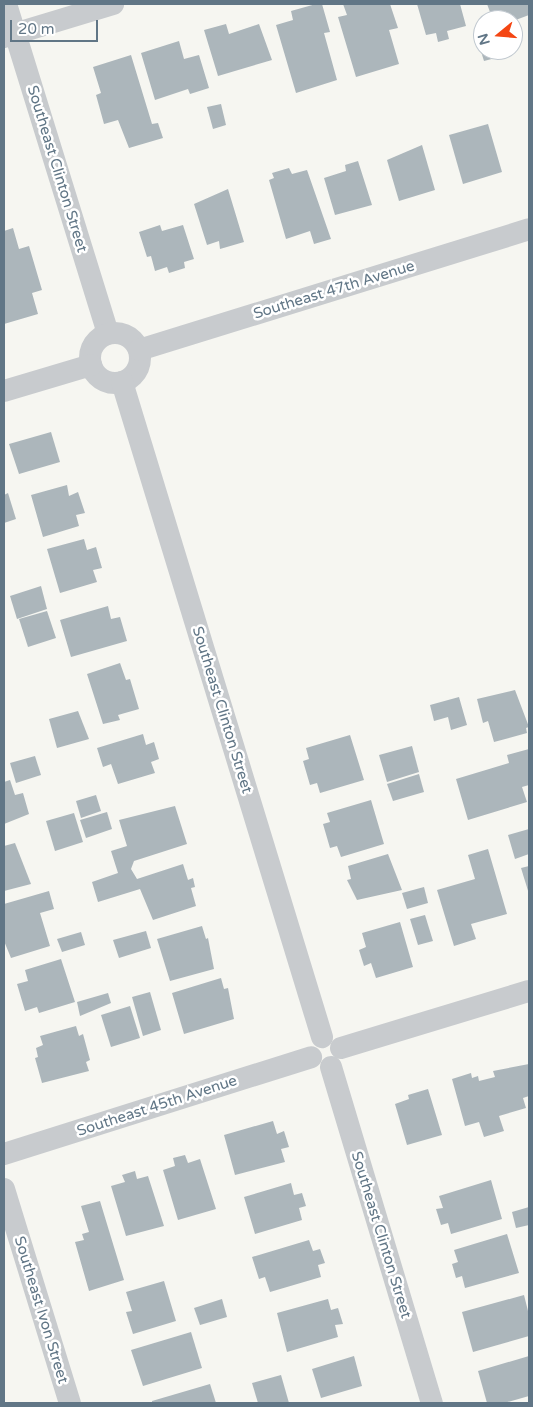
<!DOCTYPE html>
<style>
body{margin:0}
#map{position:relative;width:533px;height:1407px;overflow:hidden;background:#f6f6f1;font-family:"Varela Round",sans-serif}
div>[style]{position:absolute}
.building>*{inset:0;background:#acb6bb}
.minor>*{height:22px;margin:-11px;padding:0 11px;transform-origin:11px;border-radius:11px;background:#c8cbce}
.minor>.ring{margin:-11px;padding:0;box-sizing:content-box;background:none;border:22px solid #c8cbce;border-radius:50%}
span{translate:-50% -50%;white-space:nowrap;text-align:center;line-height:1.15;-webkit-text-stroke:5px #fff;paint-order:stroke}
.street-label{font-size:15px;color:#617686}
.frame{position:absolute;inset:0;border:5px solid #617686;pointer-events:none}
.north{position:absolute;left:473px;top:10px;width:50px;height:50px;box-sizing:border-box;background:#fff;border:1px solid #c0c8cf;border-radius:50%;rotate:253deg;font-size:14px;font-weight:700;line-height:20px;text-align:center;color:#617686}
.north::after{content:'';display:block;margin:auto;width:18px;height:22px;background:#f44613;clip-path:polygon(50% 0,100% 100%,50% 72%,0 100%)}
.scale{position:absolute;left:10px;top:20px;width:88px;height:22px;box-sizing:border-box;border:2px solid #617686;border-top:0;padding-left:6px;font-size:15px;line-height:18px;white-space:nowrap;color:#617686;-webkit-text-stroke:4px #fff;paint-order:stroke}
</style>
<div id="map">
<div class="building">
<i style="clip-path:polygon(316px 4px,322px 4px,330px 32px,324px 33px,337px 80px,296px 93px,276px 25px,293px 20px,291px 11px)"></i>
<i style="clip-path:polygon(343px 4px,390px 4px,398px 28px,389px 30px,399px 64px,356px 77px,338px 17px,347px 15px)"></i>
<i style="clip-path:polygon(417px 4px,460px 4px,466px 26px,447px 31px,449px 39px,438px 42px,436px 33px,426px 35px)"></i>
<i style="clip-path:polygon(487px 4px,529px 4px,529px 15px,513px 21px,493px 20px)"></i>
<i style="clip-path:polygon(226px 24px,229px 34px,259px 24px,272px 60px,218px 76px,204px 30px)"></i>
<i style="clip-path:polygon(483px 38px,483px 50px,505px 50px,507px 55px,484px 61px,477px 39px)"></i>
<i style="clip-path:polygon(179px 41px,184px 59px,199px 55px,209px 88px,190px 94px,188px 89px,155px 100px,141px 53px)"></i>
<i style="clip-path:polygon(131px 55px,152px 124px,158px 123px,163px 138px,129px 148px,118px 120px,104px 124px,96px 95px,101px 93px,93px 67px)"></i>
<i style="clip-path:polygon(221px 104px,226px 125px,213px 129px,207px 107px)"></i>
<i style="clip-path:polygon(488px 124px,502px 172px,463px 184px,449px 135px)"></i>
<i style="clip-path:polygon(422px 145px,435px 190px,399px 201px,387px 160px)"></i>
<i style="clip-path:polygon(358px 161px,372px 205px,335px 215px,324px 178px,346px 171px,345px 165px)"></i>
<i style="clip-path:polygon(289px 168px,292px 174px,307px 170px,331px 239px,314px 244px,310px 231px,286px 239px,269px 180px,274px 178px,272px 173px)"></i>
<i style="clip-path:polygon(228px 189px,244px 242px,220px 249px,219px 241px,207px 245px,194px 204px)"></i>
<i style="clip-path:polygon(160px 225px,162px 231px,183px 225px,194px 259px,184px 262px,185px 268px,169px 273px,167px 267px,155px 271px,151px 256px,147px 257px,139px 232px)"></i>
<i style="clip-path:polygon(13px 228px,19px 249px,29px 246px,42px 290px,32px 293px,38px 314px,4px 324px,4px 231px)"></i>
<i style="clip-path:polygon(51px 432px,60px 462px,19px 474px,9px 444px)"></i>
<i style="clip-path:polygon(67px 485px,69px 496px,78px 492px,85px 513px,76px 515px,79px 526px,43px 537px,31px 495px)"></i>
<i style="clip-path:polygon(8px 493px,16px 519px,4px 523px,4px 495px)"></i>
<i style="clip-path:polygon(84px 539px,87px 550px,96px 547px,102px 568px,93px 570px,97px 582px,60px 593px,47px 549px)"></i>
<i style="clip-path:polygon(41px 586px,47px 609px,17px 619px,10px 596px)"></i>
<i style="clip-path:polygon(108px 606px,111px 619px,120px 617px,127px 641px,71px 657px,60px 620px)"></i>
<i style="clip-path:polygon(47px 611px,56px 638px,28px 647px,19px 619px)"></i>
<i style="clip-path:polygon(120px 663px,126px 680px,130px 679px,139px 709px,118px 715px,120px 720px,103px 724px,87px 674px)"></i>
<i style="clip-path:polygon(515px 690px,529px 727px,526px 728px,527px 733px,494px 742px,488px 721px,483px 723px,477px 699px)"></i>
<i style="clip-path:polygon(459px 697px,467px 725px,451px 730px,448px 717px,434px 721px,430px 705px)"></i>
<i style="clip-path:polygon(78px 711px,89px 739px,57px 748px,49px 719px)"></i>
<i style="clip-path:polygon(143px 734px,146px 745px,154px 742px,159px 759px,151px 762px,155px 773px,118px 784px,111px 764px,103px 767px,97px 748px)"></i>
<i style="clip-path:polygon(350px 735px,364px 780px,320px 793px,317px 783px,310px 785px,303px 761px,309px 759px,306px 748px)"></i>
<i style="clip-path:polygon(412px 746px,419px 772px,387px 782px,379px 755px)"></i>
<i style="clip-path:polygon(529px 749px,529px 785px,522px 787px,527px 802px,468px 820px,456px 779px,509px 763px,507px 755px)"></i>
<i style="clip-path:polygon(35px 756px,41px 775px,16px 783px,10px 763px)"></i>
<i style="clip-path:polygon(419px 774px,424px 792px,393px 801px,387px 784px)"></i>
<i style="clip-path:polygon(10px 780px,15px 795px,23px 793px,29px 814px,4px 824px,4px 782px)"></i>
<i style="clip-path:polygon(96px 795px,101px 811px,81px 818px,76px 801px)"></i>
<i style="clip-path:polygon(371px 800px,384px 844px,341px 857px,337px 846px,330px 848px,323px 824px,330px 822px,327px 813px)"></i>
<i style="clip-path:polygon(175px 806px,187px 844px,134px 861px,131px 869px,137px 879px,183px 864px,188px 880px,193px 878px,195px 887px,191px 888px,196px 906px,153px 920px,140px 889px,98px 902px,92px 882px,118px 873px,111px 851px,127px 846px,119px 820px)"></i>
<i style="clip-path:polygon(107px 812px,112px 829px,86px 838px,80px 820px)"></i>
<i style="clip-path:polygon(74px 813px,83px 842px,55px 851px,46px 821px)"></i>
<i style="clip-path:polygon(529px 829px,529px 854px,515px 859px,508px 835px)"></i>
<i style="clip-path:polygon(15px 843px,31px 884px,4px 891px,4px 846px)"></i>
<i style="clip-path:polygon(488px 849px,507px 914px,471px 924px,476px 939px,454px 946px,437px 890px,475px 879px,468px 855px)"></i>
<i style="clip-path:polygon(388px 854px,402px 890px,357px 900px,347px 880px,351px 879px,348px 866px)"></i>
<i style="clip-path:polygon(529px 866px,529px 894px,521px 868px)"></i>
<i style="clip-path:polygon(424px 887px,428px 903px,407px 909px,402px 893px)"></i>
<i style="clip-path:polygon(49px 891px,54px 909px,40px 913px,50px 946px,11px 958px,4px 941px,4px 904px)"></i>
<i style="clip-path:polygon(425px 915px,433px 941px,418px 945px,410px 919px)"></i>
<i style="clip-path:polygon(400px 922px,413px 967px,376px 978px,371px 963px,364px 966px,359px 950px,366px 947px,362px 933px)"></i>
<i style="clip-path:polygon(202px 926px,206px 939px,208px 938px,214px 969px,170px 981px,157px 939px)"></i>
<i style="clip-path:polygon(146px 931px,151px 948px,119px 958px,113px 940px)"></i>
<i style="clip-path:polygon(81px 932px,85px 945px,62px 952px,57px 939px)"></i>
<i style="clip-path:polygon(61px 959px,75px 1002px,39px 1013px,37px 1007px,25px 1011px,17px 984px,28px 981px,25px 970px)"></i>
<i style="clip-path:polygon(221px 978px,224px 989px,228px 988px,234px 1019px,184px 1034px,172px 993px)"></i>
<i style="clip-path:polygon(150px 992px,161px 1030px,143px 1036px,132px 997px)"></i>
<i style="clip-path:polygon(108px 993px,111px 1003px,80px 1016px,77px 1002px)"></i>
<i style="clip-path:polygon(130px 1006px,140px 1038px,111px 1047px,101px 1015px)"></i>
<i style="clip-path:polygon(76px 1026px,79px 1036px,83px 1034px,90px 1060px,86px 1062px,89px 1071px,42px 1083px,35px 1058px,38px 1057px,36px 1048px,43px 1045px,40px 1036px)"></i>
<i style="clip-path:polygon(529px 1064px,529px 1096px,523px 1098px,526px 1108px,499px 1116px,504px 1131px,484px 1137px,479px 1122px,465px 1126px,452px 1079px,471px 1073px,472px 1078px,478px 1076px,479px 1081px,495px 1077px,493px 1071px)"></i>
<i style="clip-path:polygon(428px 1089px,442px 1135px,407px 1145px,395px 1104px,409px 1099px,408px 1095px)"></i>
<i style="clip-path:polygon(273px 1121px,277px 1134px,284px 1131px,289px 1147px,281px 1149px,285px 1162px,235px 1175px,224px 1135px)"></i>
<i style="clip-path:polygon(185px 1155px,188px 1163px,200px 1159px,216px 1209px,178px 1220px,163px 1170px,175px 1166px,173px 1158px)"></i>
<i style="clip-path:polygon(135px 1171px,137px 1179px,148px 1176px,164px 1226px,126px 1236px,111px 1186px,125px 1182px,122px 1175px)"></i>
<i style="clip-path:polygon(491px 1180px,502px 1219px,451px 1234px,448px 1223px,441px 1225px,436px 1209px,443px 1208px,439px 1196px)"></i>
<i style="clip-path:polygon(291px 1183px,294px 1195px,302px 1193px,306px 1206px,299px 1208px,302px 1220px,255px 1234px,244px 1197px)"></i>
<i style="clip-path:polygon(100px 1201px,124px 1280px,89px 1291px,75px 1242px,84px 1240px,82px 1234px,89px 1232px,81px 1206px)"></i>
<i style="clip-path:polygon(529px 1207px,529px 1225px,516px 1228px,512px 1212px)"></i>
<i style="clip-path:polygon(507px 1234px,519px 1273px,465px 1288px,462px 1276px,456px 1278px,452px 1264px,458px 1262px,454px 1250px)"></i>
<i style="clip-path:polygon(309px 1240px,313px 1251px,320px 1249px,325px 1263px,318px 1265px,321px 1277px,270px 1292px,265px 1277px,259px 1279px,252px 1257px)"></i>
<i style="clip-path:polygon(164px 1281px,176px 1321px,133px 1334px,126px 1312px,132px 1311px,126px 1292px)"></i>
<i style="clip-path:polygon(524px 1295px,529px 1315px,529px 1336px,473px 1352px,462px 1312px)"></i>
<i style="clip-path:polygon(222px 1299px,227px 1317px,200px 1325px,194px 1308px)"></i>
<i style="clip-path:polygon(328px 1299px,331px 1310px,338px 1308px,343px 1324px,335px 1325px,338px 1337px,287px 1352px,277px 1313px)"></i>
<i style="clip-path:polygon(191px 1332px,202px 1368px,143px 1386px,131px 1350px)"></i>
<i style="clip-path:polygon(354px 1356px,362px 1386px,321px 1398px,312px 1369px)"></i>
<i style="clip-path:polygon(529px 1356px,529px 1396px,504px 1403px,487px 1403px,478px 1371px)"></i>
<i style="clip-path:polygon(281px 1375px,289px 1403px,258px 1403px,252px 1383px)"></i>
<i style="clip-path:polygon(210px 1384px,216px 1403px,152px 1403px,152px 1401px)"></i>
</div>
<div class="minor">
<i style="left:6px;top:4px;width:345px;rotate:72.8deg"></i>
<i style="left:4px;top:37px;width:114px;rotate:-16.8deg"></i>
<i class="ring" style="left:90px;top:333px;width:28px;height:28px"></i>
<i style="left:139px;top:350px;width:408px;rotate:-17.2deg"></i>
<i style="left:122px;top:382px;width:685px;rotate:73.02deg"></i>
<i style="left:4px;top:391px;width:91px;rotate:-16.6deg"></i>
<i style="left:341px;top:1048px;width:196px;rotate:-16.9deg"></i>
<i style="left:331px;top:1067px;width:351px;rotate:73.3deg"></i>
<i style="left:4px;top:1154px;width:322px;rotate:-17.5deg"></i>
<i style="left:4px;top:1189px;width:224px;rotate:72.9deg"></i>
</div>
<div class="street-label">
<span style="left:57px;top:169px;rotate:73deg">Southeast Clinton Street</span>
<span style="left:334px;top:290px;rotate:-17deg">Southeast 47th Avenue</span>
<span style="left:222px;top:710px;rotate:73deg">Southeast Clinton Street</span>
<span style="left:157px;top:1106px;rotate:-18deg">Southeast 45th Avenue</span>
<span style="left:381px;top:1235px;rotate:73deg">Southeast Clinton Street</span>
<span style="left:41px;top:1310px;rotate:73deg">Southeast Ivon Street</span>
</div>
<div class="frame"></div>
<div class="north">N</div>
<div class="scale">20 m</div>
</div>
